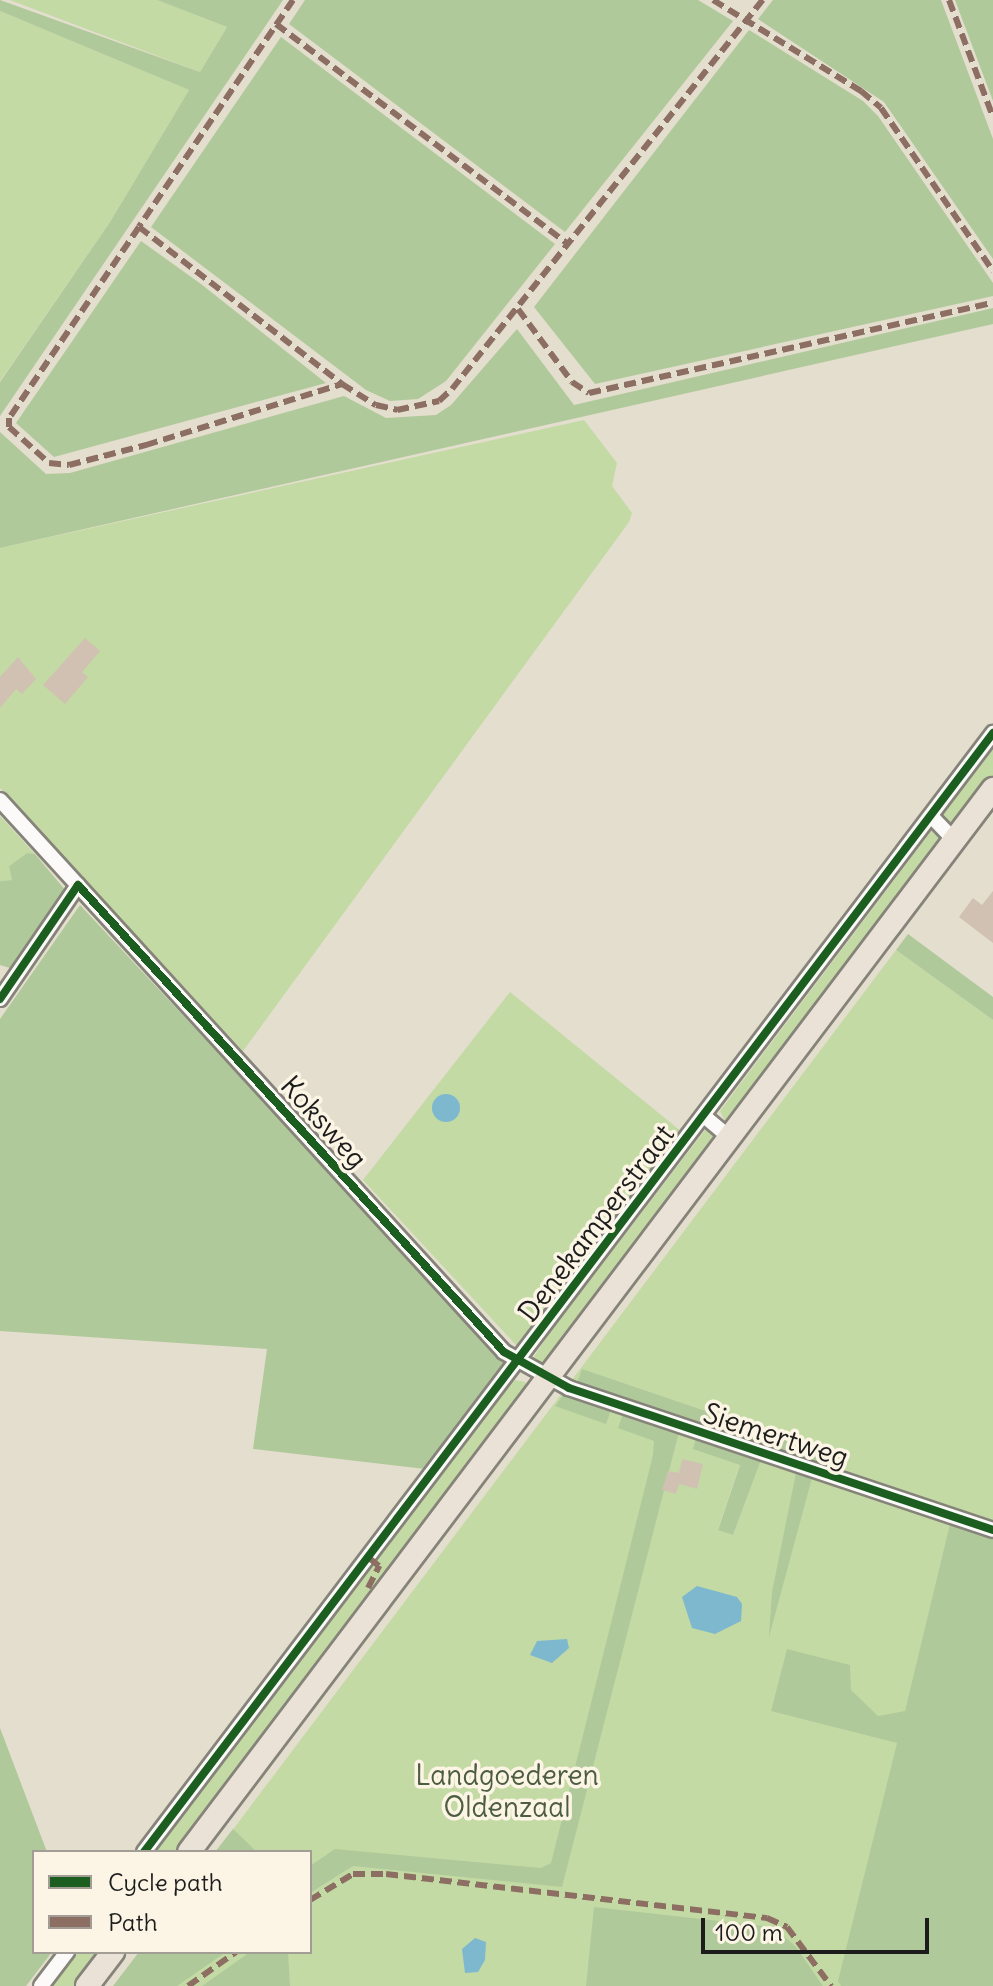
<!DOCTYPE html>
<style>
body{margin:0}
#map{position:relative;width:993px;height:1986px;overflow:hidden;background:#e3decd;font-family:Delius,sans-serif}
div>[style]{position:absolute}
.green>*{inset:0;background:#c3daa4}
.forest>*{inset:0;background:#b0c99a}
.water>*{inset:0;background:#7eb8ce}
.round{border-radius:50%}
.building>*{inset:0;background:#d0c1b2}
.roads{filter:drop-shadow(2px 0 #86837a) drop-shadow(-2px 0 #86837a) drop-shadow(0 2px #86837a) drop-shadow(0 -2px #86837a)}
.minor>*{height:14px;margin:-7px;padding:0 7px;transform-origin:7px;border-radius:7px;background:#fbfaf8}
.primary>*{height:22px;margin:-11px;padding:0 11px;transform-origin:11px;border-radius:11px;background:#ebe2d7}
.quiet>*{height:6px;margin-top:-3px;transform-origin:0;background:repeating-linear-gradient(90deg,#8d6e63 0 12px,transparent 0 18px)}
.cycleway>*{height:8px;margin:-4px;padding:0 4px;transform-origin:4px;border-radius:4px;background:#1b5e20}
span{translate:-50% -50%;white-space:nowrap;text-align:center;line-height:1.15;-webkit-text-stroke:7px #fcf5e5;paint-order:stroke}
.street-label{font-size:28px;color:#1c1c1c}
.park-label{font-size:28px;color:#4d5d40}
.legend{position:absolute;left:32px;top:1850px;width:280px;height:104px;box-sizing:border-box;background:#fcf5e5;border:2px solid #a29e95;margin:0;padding:10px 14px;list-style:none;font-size:24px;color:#1c1c1c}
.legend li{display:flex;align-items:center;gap:16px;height:40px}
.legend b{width:40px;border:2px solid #a29e95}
.scale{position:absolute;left:701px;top:1918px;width:228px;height:36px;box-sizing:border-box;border:4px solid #1c1c1c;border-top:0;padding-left:10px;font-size:24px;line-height:28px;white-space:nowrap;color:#1c1c1c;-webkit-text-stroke:6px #fcf5e5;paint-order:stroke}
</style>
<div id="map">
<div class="green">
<i style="clip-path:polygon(10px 0,157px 0,227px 27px,200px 72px)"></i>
<i style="clip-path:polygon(0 11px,189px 90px,110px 222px,0 381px)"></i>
<i style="clip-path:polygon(584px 420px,617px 463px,612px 486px,632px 513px,629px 522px,243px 1051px,0 788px,0 548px)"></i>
<i style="clip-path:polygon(993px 749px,993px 776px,951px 826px,943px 814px)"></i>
<i style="clip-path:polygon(0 816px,35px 854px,27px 853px,9px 866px,13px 880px,0 881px)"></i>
<i style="clip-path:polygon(931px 831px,944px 842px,727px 1125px,720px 1111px)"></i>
<i style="clip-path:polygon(evenodd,896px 950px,993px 1020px,993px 1986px,116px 1986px,142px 1952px,310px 1952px,310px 1852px,216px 1852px,896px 950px,694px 1449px,760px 1462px,733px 1535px,718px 1529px,740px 1464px,694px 1449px)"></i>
<i style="clip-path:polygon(510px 992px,682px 1132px,518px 1347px,363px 1180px)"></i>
<i style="clip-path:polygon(705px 1130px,718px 1136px,546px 1366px,535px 1364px,533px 1358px,551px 1331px)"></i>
<i style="clip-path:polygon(514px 1380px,525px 1382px,529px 1389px,179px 1852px,152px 1852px)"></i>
<i style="clip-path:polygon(73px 1952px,105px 1952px,79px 1986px,47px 1986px)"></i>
</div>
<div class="forest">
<i style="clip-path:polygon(0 0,200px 72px,227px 27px,157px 0,283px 0,0 416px,0 382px,110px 222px,189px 90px,0 11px)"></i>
<i style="clip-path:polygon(305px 0,698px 0,733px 21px,565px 232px,289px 24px)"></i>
<i style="clip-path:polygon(773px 0,941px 0,993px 139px,993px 259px,884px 102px,758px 19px)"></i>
<i style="clip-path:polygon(955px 0,993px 0,993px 101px)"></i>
<i style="clip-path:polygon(749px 30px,863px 101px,878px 116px,993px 283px,993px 296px,595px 384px,534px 307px)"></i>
<i style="clip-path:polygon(281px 37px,555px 244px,446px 381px,418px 399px,390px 401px,366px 390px,151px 227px)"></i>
<i style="clip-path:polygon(141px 241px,201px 284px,326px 383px,54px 457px,16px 423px)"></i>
<i style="clip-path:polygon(993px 308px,993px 324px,0 548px,0 432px,46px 474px,70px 473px,344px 396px,386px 418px,436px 415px,451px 405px,517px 329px,574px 405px)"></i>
<i style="clip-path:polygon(27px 853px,35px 854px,66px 891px,13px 969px,0 965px,0 881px,12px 880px,9px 866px)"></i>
<i style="clip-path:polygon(80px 905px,504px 1359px,506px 1364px,425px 1469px,253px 1449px,267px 1349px,0 1331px,0 1019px)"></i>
<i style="clip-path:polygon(908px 934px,993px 997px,993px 1020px,896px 950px)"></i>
<i style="clip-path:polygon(582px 1369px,843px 1458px,838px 1472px,577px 1383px)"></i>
<i style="clip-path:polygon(564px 1394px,611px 1410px,606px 1424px,555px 1406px)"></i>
<i style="clip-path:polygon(623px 1414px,679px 1432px,562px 1887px,353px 1866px,310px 1893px,310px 1866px,335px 1849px,541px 1868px,551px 1863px,653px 1455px,654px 1441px,618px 1428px)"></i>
<i style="clip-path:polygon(696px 1438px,761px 1460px,733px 1535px,718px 1530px,740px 1465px,693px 1449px)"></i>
<i style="clip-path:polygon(796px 1473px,812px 1478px,769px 1637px,772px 1592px)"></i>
<i style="clip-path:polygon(950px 1524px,993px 1539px,993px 1986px,841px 1986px,838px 1981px,897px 1743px,771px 1711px,787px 1649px,850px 1665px,851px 1690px,878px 1716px,905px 1711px)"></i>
<i style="clip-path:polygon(0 1728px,47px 1852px,34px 1852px,34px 1952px,52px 1952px,26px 1986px,0 1986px)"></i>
<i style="clip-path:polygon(233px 1829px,257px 1852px,215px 1852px)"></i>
<i style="clip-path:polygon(594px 1907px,773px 1927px,796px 1947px,823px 1986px,586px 1986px)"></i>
<i style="clip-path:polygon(139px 1952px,226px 1952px,177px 1986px,113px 1986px)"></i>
<i style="clip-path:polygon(250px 1952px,288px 1952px,290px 1986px,202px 1986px)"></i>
</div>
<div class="water">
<i class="round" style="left:432px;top:1094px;width:28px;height:28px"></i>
<i style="clip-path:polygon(697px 1586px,737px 1597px,742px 1604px,741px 1621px,715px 1634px,692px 1628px,682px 1597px)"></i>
<i style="clip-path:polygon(567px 1639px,569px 1648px,552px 1663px,530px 1655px,537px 1641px)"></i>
<i style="clip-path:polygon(475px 1938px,486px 1942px,485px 1960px,478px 1972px,465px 1973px,462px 1949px)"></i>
</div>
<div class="building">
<i style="clip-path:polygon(85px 638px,100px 651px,82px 672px,88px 677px,65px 704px,43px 685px)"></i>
<i style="clip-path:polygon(18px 657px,36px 679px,22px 694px,16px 689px,0 708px,0 677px)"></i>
<i style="clip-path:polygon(993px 891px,993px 943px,959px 917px,973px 898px,982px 905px)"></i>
<i style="clip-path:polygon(682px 1459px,703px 1464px,697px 1489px,679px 1484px,676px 1494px,662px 1490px,668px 1471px,679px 1473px)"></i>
</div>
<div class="roads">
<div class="minor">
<i style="left:0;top:800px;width:747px;rotate:47.6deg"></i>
<i style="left:504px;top:1352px;width:74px;rotate:29deg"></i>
<i style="left:569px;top:1388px;width:447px;rotate:18.5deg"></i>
<i style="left:931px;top:816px;width:33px;rotate:46deg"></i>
<i style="left:0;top:999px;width:138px;rotate:-55.6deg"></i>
<i style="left:704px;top:1116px;width:34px;rotate:40deg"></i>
<i style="left:144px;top:1852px;width:1405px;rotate:-52.81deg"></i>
<i style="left:41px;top:1986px;width:43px;rotate:-52.6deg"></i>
</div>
<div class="primary">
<i style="left:189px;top:1852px;width:1333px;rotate:-52.9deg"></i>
<i style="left:87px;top:1986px;width:43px;rotate:-52.6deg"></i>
</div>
</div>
<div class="quiet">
<i style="left:293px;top:0;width:274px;rotate:124.2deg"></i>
<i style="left:139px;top:227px;width:257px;rotate:37.7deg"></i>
<i style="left:342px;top:384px;width:40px;rotate:32deg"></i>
<i style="left:376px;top:405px;width:22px;rotate:13deg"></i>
<i style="left:397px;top:410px;width:43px;rotate:-12.1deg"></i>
<i style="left:439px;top:401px;width:18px;rotate:-43deg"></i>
<i style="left:452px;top:389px;width:498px;rotate:-51.4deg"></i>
<i style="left:713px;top:0;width:174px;rotate:31.6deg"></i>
<i style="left:861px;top:91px;width:26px;rotate:40deg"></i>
<i style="left:881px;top:108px;width:198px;rotate:55.5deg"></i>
<i style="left:949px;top:0;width:125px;rotate:69.4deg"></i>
<i style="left:276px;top:24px;width:367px;rotate:37deg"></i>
<i style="left:139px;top:227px;width:231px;rotate:124.2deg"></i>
<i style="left:9px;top:418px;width:9px;rotate:90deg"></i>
<i style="left:9px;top:427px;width:54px;rotate:42deg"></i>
<i style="left:49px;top:463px;width:20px;rotate:6deg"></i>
<i style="left:69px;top:465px;width:80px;rotate:-14.6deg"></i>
<i style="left:146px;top:445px;width:205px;rotate:-17.3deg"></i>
<i style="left:518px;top:309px;width:91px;rotate:53.5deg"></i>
<i style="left:572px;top:382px;width:20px;rotate:33deg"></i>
<i style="left:589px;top:393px;width:414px;rotate:-12.6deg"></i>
<i style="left:368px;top:1588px;width:25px;rotate:-63deg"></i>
<i style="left:379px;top:1566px;width:13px;rotate:-141deg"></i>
<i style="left:310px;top:1900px;width:50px;rotate:-31.2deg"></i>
<i style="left:353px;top:1874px;width:33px"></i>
<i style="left:386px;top:1874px;width:384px;rotate:6.6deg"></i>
<i style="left:767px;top:1918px;width:22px;rotate:24deg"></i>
<i style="left:787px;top:1927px;width:74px;rotate:53.3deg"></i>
<i style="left:188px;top:1986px;width:59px;rotate:-35.3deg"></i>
</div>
<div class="cycleway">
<i style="left:0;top:999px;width:138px;rotate:-55.6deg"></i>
<i style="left:78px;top:885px;width:632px;rotate:47.63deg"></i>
<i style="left:504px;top:1352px;width:74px;rotate:29deg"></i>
<i style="left:569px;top:1388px;width:447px;rotate:18.5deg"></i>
<i style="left:144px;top:1852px;width:1405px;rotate:-52.81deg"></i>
</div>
<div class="street-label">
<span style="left:324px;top:1122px;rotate:48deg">Koksweg</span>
<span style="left:596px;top:1223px;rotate:-53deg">Denekamperstraat</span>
<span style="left:776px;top:1435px;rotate:18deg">Siemertweg</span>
</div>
<div class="park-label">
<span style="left:507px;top:1791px">Landgoederen<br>Oldenzaal</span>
</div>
<ul class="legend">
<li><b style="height:10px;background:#1b5e20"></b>Cycle path</li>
<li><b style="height:10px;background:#8d6e63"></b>Path</li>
</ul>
<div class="scale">100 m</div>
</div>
